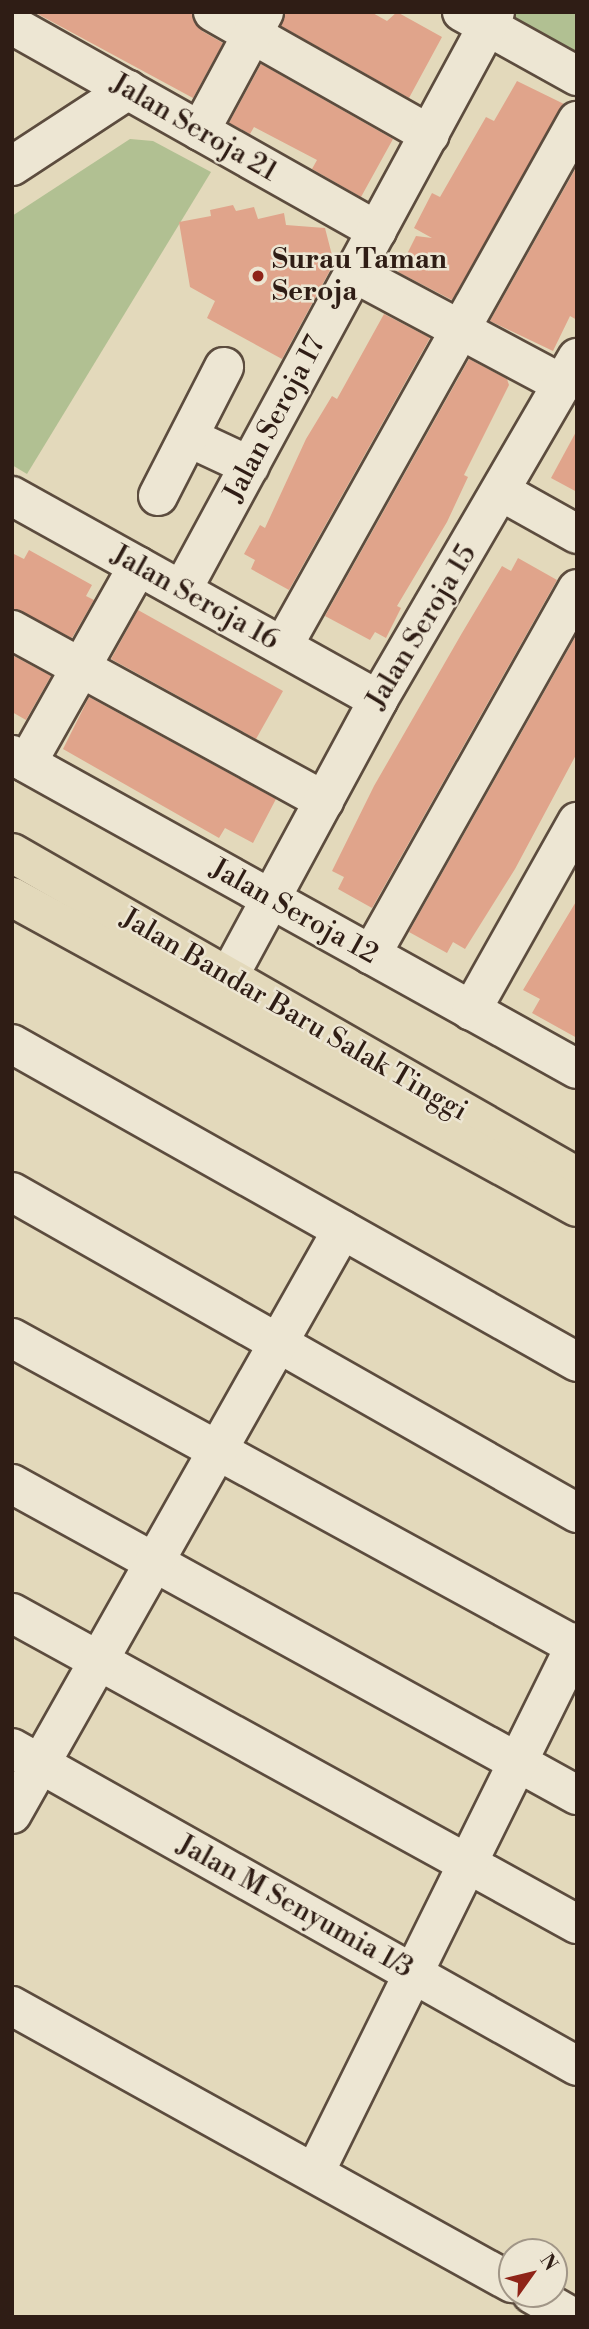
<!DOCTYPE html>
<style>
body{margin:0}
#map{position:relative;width:589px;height:2329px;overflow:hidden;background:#e3d9bb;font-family:"Libre Bodoni",serif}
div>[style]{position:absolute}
.green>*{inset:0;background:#b1c092}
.building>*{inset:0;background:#e0a48b}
.roads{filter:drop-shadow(2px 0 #5c4c3e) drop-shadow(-2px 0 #5c4c3e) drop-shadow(0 2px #5c4c3e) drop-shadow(0 -2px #5c4c3e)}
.minor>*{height:38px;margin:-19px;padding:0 19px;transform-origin:19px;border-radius:19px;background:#ede6d3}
.major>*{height:38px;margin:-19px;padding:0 19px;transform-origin:19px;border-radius:19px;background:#e3d9bb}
.dots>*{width:19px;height:19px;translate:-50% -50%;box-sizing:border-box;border:4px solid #ede6d3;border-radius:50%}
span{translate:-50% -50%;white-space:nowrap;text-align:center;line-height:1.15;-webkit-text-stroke:5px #ede6d3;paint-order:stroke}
.street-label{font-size:28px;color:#2f1d15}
.poi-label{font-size:28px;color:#2f1d15;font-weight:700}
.left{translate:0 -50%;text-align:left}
.frame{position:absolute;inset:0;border:14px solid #2f1d15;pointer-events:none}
.north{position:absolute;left:498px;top:2238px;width:70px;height:70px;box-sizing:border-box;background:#ede6d3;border:2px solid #a19687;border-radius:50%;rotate:56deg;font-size:19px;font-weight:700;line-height:28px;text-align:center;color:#2f1d15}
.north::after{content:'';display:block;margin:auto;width:24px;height:32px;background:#8f2418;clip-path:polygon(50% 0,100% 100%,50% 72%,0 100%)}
</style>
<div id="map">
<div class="green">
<i style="clip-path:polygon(511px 12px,577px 12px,577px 57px,509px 22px)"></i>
<i style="clip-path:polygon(130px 139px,153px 141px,211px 172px,27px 474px,12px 465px,12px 216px)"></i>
</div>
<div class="building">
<i style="clip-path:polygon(34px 12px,191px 12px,202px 31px,223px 43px,193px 98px)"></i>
<i style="clip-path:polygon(286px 12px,371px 12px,387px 21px,397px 12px,442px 37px,409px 98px,281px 26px)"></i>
<i style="clip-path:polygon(261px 64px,393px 139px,361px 197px,312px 169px,317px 160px,254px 127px,250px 134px,229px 123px)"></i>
<i style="clip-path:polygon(517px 81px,564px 104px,452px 300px,398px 272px,416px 236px,432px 238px,414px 228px,432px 193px,440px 197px,486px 117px,494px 121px)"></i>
<i style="clip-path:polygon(577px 166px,577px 320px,570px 316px,553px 351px,490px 321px)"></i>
<i style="clip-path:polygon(233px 205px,236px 211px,254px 207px,258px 219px,284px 213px,286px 225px,325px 228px,334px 263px,282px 359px,207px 318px,215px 301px,190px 287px,179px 222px,211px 216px,210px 210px)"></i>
<i style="clip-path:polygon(384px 314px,430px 338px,289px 590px,251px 569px,255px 560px,244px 554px,260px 525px,265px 528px,306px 439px,332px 396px,337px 399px)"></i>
<i style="clip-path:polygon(469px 359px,507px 379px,509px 385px,464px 475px,468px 477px,447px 522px,397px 606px,401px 608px,386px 638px,375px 632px,370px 640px,325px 616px)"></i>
<i style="clip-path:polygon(577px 430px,577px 492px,551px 478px)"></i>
<i style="clip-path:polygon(29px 550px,92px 585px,86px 596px,94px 600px,72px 638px,12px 608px,12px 553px,24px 559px)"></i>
<i style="clip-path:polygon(518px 558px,557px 580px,372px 908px,338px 889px,344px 877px,332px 871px,374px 786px,462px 633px,502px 566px,511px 571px)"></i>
<i style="clip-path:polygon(138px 610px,283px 691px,256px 739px,111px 659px)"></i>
<i style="clip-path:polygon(577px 634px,577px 753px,515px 869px,465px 949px,453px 942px,447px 953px,409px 932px)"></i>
<i style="clip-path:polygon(12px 655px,51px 676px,26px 720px,12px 712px)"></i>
<i style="clip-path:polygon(89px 697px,276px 799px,253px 843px,225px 828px,219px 838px,63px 749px)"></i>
<i style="clip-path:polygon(577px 900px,577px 1038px,532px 1013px,540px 999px,523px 990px)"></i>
</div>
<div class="roads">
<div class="minor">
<i style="left:213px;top:12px;width:249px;rotate:29.5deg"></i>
<i style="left:462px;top:12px;width:132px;rotate:29.1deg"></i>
<i style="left:12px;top:25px;width:419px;rotate:29.4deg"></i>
<i style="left:200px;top:131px;width:135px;rotate:-61.7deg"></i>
<i style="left:12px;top:166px;width:139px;rotate:-33.2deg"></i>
<i style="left:354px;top:273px;width:236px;rotate:28.1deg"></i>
<i style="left:190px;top:438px;width:66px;rotate:25deg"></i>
<i style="left:502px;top:492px;width:86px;rotate:29.2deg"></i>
<i style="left:12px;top:496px;width:419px;rotate:29.1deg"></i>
<i style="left:158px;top:496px;width:145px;rotate:-62.9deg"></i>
<i style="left:182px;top:590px;width:657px;rotate:-61.56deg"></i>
<i style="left:12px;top:630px;width:356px;rotate:28.7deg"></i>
<i style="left:283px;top:646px;width:602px;rotate:-60.75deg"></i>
<i style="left:12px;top:755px;width:646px;rotate:29.06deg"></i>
<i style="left:27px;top:763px;width:226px;rotate:-60.6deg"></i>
<i style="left:371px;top:955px;width:420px;rotate:-60.6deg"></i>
<i style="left:229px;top:976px;width:314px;rotate:-61.6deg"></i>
<i style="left:378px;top:700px;width:396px;rotate:-59.8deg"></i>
<i style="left:471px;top:1011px;width:217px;rotate:-60.7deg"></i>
<i style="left:12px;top:1044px;width:648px;rotate:29.37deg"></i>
<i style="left:12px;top:1192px;width:650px;rotate:29.6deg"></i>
<i style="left:12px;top:1338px;width:644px;rotate:28.67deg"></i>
<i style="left:12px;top:1484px;width:645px;rotate:28.83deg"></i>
<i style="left:12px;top:1613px;width:645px;rotate:28.83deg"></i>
<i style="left:12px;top:1748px;width:648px;rotate:29.37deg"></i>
<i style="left:12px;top:1814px;width:671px;rotate:-60.53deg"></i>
<i style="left:12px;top:2006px;width:572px;rotate:28.99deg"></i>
<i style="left:315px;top:2172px;width:591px;rotate:-63.69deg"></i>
<i style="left:532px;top:2294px;width:46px;rotate:29.9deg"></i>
</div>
<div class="major">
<i style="left:12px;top:853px;width:651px;rotate:29.83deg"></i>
<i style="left:12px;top:897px;width:644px;rotate:28.75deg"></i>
</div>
</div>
<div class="dots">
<i style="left:258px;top:276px;background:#8f2418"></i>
</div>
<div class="street-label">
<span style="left:194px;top:128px;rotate:30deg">Jalan Seroja 21</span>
<span style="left:275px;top:419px;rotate:-62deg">Jalan Seroja 17</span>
<span style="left:195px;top:598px;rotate:29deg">Jalan Seroja 16</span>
<span style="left:422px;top:627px;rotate:-59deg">Jalan Seroja 15</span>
<span style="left:294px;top:912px;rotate:29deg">Jalan Seroja 12</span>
<span style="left:294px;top:1015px;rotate:30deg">Jalan Bandar Baru Salak Tinggi</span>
<span style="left:295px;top:1907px;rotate:29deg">Jalan M Senyumia 1/3</span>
</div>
<div class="poi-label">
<span class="left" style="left:272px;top:276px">Surau Taman<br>Seroja</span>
</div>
<div class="frame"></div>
<div class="north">N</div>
</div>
